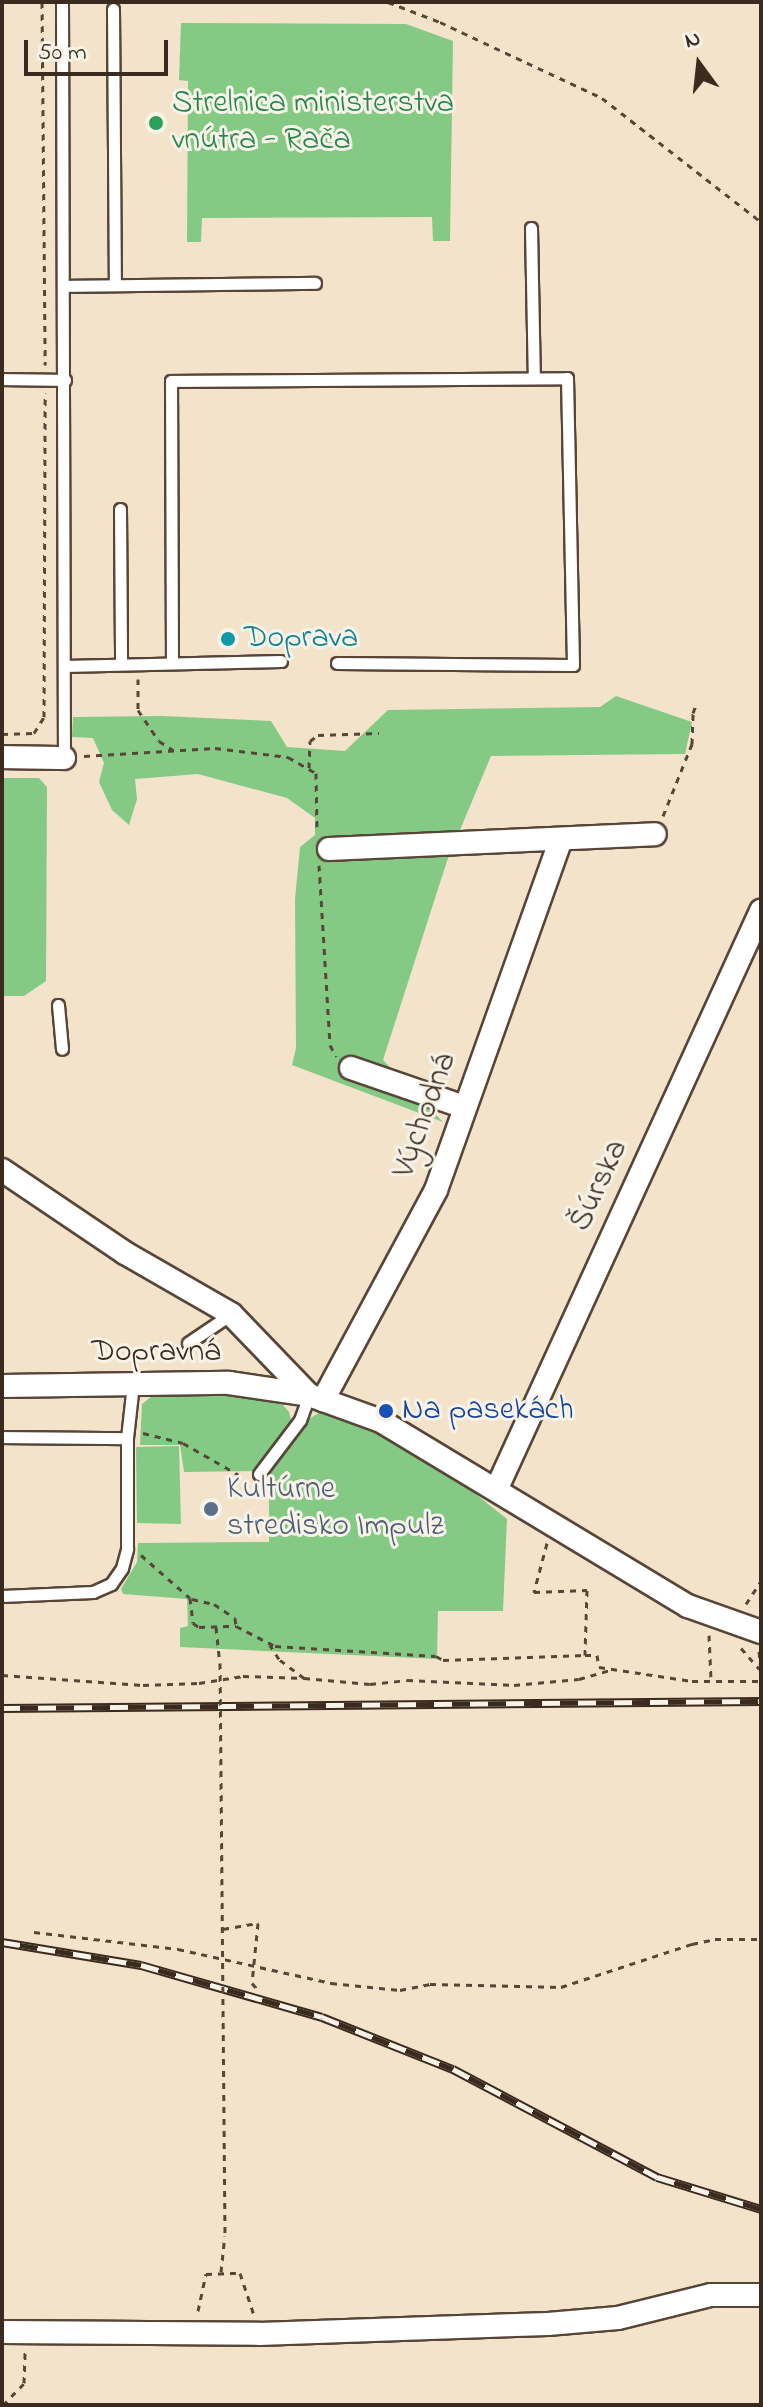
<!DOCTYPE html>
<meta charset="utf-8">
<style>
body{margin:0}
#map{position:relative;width:763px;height:2407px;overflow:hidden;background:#f4e3cb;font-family:"Indie Flower",sans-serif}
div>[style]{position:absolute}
.green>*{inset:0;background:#84ca85}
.path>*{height:3px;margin-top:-1.5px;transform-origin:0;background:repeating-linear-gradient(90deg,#574638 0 6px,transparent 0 12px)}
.roads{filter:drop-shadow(2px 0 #574638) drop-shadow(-2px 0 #574638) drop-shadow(0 2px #574638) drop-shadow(0 -2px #574638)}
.service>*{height:11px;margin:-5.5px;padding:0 5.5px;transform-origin:5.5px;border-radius:5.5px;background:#fff}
.minor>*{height:22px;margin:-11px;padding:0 11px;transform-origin:11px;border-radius:11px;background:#fff}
.rail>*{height:9px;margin-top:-4.5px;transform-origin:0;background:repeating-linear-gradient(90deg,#f7f3e8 0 18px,#3b2a1e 0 36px);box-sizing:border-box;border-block:2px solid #3b2a1e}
.path-bridge>*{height:3px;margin-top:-1.5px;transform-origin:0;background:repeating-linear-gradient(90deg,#574638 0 6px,transparent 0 12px)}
.dots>*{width:22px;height:22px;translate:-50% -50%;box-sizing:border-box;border:4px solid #f7f3e8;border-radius:50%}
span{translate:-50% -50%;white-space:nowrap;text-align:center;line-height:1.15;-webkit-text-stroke:6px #f7f3e8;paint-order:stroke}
.leisure-label{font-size:32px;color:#27864d}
.left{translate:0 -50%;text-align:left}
.culture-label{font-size:32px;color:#0d838f}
.street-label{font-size:32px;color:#3b2a1e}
.transit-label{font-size:32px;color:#164399}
.service-label{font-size:32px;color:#4e5e75}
.frame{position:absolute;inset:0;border:4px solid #3b2a1e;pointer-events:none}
.north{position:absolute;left:659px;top:24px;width:80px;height:80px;-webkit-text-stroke:6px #f7f3e8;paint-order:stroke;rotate:345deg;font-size:22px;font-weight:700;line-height:32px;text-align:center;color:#3b2a1e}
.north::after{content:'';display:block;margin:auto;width:28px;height:36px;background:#3b2a1e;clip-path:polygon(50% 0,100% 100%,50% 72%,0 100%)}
.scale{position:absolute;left:24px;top:40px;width:144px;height:36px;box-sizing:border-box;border:4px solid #3b2a1e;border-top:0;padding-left:10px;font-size:24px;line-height:28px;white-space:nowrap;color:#3b2a1e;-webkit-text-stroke:6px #f7f3e8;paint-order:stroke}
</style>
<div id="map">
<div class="green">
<i style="clip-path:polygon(181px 23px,406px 24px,453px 41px,450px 241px,433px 241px,432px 217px,202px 218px,201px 242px,187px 242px,188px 81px,179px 80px)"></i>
<i style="clip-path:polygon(616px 696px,692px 722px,685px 754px,491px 756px,447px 861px,383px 1060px,443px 1122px,292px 1065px,296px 1048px,295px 899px,300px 847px,315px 835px,315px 818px,287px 798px,198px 774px,135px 779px,137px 799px,129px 825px,112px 810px,99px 782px,104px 763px,93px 738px,72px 737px,73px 717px,162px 716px,271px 721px,287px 747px,345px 751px,388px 710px,600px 707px)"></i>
<i style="clip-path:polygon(2px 778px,39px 778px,47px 787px,46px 981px,24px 996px,2px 996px)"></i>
<i style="clip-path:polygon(157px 1392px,278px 1399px,289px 1412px,292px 1424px,255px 1471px,184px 1472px,180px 1445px,140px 1445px,142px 1404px)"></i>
<i style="clip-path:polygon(320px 1412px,362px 1427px,434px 1461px,507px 1519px,503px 1611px,438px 1611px,437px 1659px,180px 1647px,180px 1628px,188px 1626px,187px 1599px,123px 1594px,121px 1589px,137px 1562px,138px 1543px,269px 1542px,269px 1474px,309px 1419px)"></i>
<i style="clip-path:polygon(179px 1446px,181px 1524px,137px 1523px,136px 1447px)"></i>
</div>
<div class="path">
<i style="left:42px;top:2px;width:363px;rotate:89.5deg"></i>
<i style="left:388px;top:2px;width:56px;rotate:21deg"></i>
<i style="left:440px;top:22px;width:179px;rotate:25.1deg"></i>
<i style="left:602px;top:98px;width:202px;rotate:37.9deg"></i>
<i style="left:138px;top:679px;width:31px;rotate:90deg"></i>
<i style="left:138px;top:710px;width:37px;rotate:56deg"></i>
<i style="left:159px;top:741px;width:17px;rotate:33deg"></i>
<i style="left:2px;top:734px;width:32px;rotate:-2deg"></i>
<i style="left:34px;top:733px;width:19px;rotate:-58deg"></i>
<i style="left:44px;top:717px;width:324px;rotate:-89.8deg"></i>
<i style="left:84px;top:756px;width:131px;rotate:-3.5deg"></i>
<i style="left:215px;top:748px;width:74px;rotate:7deg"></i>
<i style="left:288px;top:757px;width:32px;rotate:30deg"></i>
<i style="left:316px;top:773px;width:59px;rotate:89deg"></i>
<i style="left:309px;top:768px;width:27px;rotate:-88deg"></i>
<i style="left:310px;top:741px;width:10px;rotate:-37deg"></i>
<i style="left:318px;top:735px;width:61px;rotate:-1.9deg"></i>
<i style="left:663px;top:816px;width:78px;rotate:-68.1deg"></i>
<i style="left:692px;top:744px;width:31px;rotate:-88deg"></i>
<i style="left:693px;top:713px;width:12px;rotate:-70deg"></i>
<i style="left:319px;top:865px;width:180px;rotate:86.5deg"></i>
<i style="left:330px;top:1045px;width:13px;rotate:61deg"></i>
<i style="left:143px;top:1433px;width:41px;rotate:14deg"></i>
<i style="left:183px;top:1443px;width:64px;rotate:29.7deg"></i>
<i style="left:547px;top:1543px;width:51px;rotate:104.9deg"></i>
<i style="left:534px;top:1592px;width:53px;rotate:-2.2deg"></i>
<i style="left:587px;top:1590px;width:65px;rotate:91.8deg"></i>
<i style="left:585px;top:1655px;width:12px"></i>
<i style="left:597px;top:1655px;width:12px;rotate:81deg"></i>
<i style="left:599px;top:1667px;width:94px;rotate:8.6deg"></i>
<i style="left:692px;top:1681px;width:69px"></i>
<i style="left:141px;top:1555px;width:65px;rotate:41.3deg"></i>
<i style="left:190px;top:1598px;width:25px;rotate:83deg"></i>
<i style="left:193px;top:1623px;width:7px;rotate:34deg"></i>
<i style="left:199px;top:1627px;width:37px;rotate:-2deg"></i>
<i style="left:236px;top:1626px;width:44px;rotate:27.1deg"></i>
<i style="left:275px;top:1646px;width:161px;rotate:3.6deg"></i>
<i style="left:436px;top:1656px;width:8px;rotate:30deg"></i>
<i style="left:443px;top:1660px;width:142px;rotate:-2deg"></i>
<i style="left:192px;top:1599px;width:23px;rotate:13deg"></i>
<i style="left:214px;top:1604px;width:25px;rotate:34deg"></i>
<i style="left:235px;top:1618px;width:8px;rotate:83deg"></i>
<i style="left:746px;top:1604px;width:27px;rotate:-57deg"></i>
<i style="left:216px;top:1627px;width:36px;rotate:84deg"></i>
<i style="left:709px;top:1635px;width:44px;rotate:87.4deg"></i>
<i style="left:741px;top:1648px;width:28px;rotate:49deg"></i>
<i style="left:759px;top:1651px;width:20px;rotate:84deg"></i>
<i style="left:2px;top:1675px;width:141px;rotate:4.1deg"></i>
<i style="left:143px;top:1685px;width:56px;rotate:-2deg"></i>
<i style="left:199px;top:1683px;width:45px;rotate:-9deg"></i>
<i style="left:243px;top:1676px;width:61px;rotate:1.9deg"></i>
<i style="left:304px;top:1678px;width:31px;rotate:-143deg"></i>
<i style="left:279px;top:1659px;width:17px;rotate:-123deg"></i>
<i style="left:304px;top:1678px;width:66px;rotate:5.2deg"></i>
<i style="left:370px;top:1684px;width:37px;rotate:-6deg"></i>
<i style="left:407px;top:1680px;width:107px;rotate:2.7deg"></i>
<i style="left:514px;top:1685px;width:65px;rotate:-5.3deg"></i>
<i style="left:579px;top:1679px;width:32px;rotate:-16deg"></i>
<i style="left:223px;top:1929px;width:36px;rotate:-10deg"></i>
<i style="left:258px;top:1923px;width:60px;rotate:95.7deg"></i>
<i style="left:252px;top:1983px;width:11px;rotate:49deg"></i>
<i style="left:34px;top:1932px;width:145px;rotate:6.7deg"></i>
<i style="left:178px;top:1949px;width:157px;rotate:12.5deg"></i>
<i style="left:331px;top:1983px;width:69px;rotate:5.8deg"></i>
<i style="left:400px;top:1990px;width:31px;rotate:-11deg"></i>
<i style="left:430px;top:1984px;width:131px;rotate:1.3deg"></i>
<i style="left:561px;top:1987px;width:138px;rotate:-18.2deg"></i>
<i style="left:692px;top:1944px;width:24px;rotate:-12deg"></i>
<i style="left:715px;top:1939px;width:46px"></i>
<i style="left:221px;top:2272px;width:36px;rotate:-84deg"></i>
<i style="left:198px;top:2311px;width:38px;rotate:-78deg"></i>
<i style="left:206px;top:2274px;width:34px;rotate:-2deg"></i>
<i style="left:240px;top:2273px;width:44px;rotate:71.6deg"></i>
<i style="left:3px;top:2405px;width:30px;rotate:-46deg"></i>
<i style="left:24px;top:2383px;width:31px;rotate:-88deg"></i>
</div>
<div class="roads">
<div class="service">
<i style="left:62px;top:2px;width:756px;rotate:89.85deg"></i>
<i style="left:113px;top:9px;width:276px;rotate:89.6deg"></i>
<i style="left:531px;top:228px;width:150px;rotate:88.9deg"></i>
<i style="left:64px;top:286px;width:251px;rotate:-0.7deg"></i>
<i style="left:2px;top:379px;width:63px;rotate:0.9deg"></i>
<i style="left:120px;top:509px;width:154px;rotate:89.6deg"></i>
<i style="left:172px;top:662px;width:281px;rotate:-90.2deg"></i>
<i style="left:171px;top:381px;width:396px;rotate:-0.4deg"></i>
<i style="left:567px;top:378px;width:287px;rotate:88.8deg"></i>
<i style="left:573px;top:665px;width:236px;rotate:-179.5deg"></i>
<i style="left:64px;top:666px;width:217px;rotate:-1.3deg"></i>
<i style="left:58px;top:1005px;width:44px;rotate:84.8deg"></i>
<i style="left:188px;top:1343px;width:52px;rotate:-34deg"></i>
<i style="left:2px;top:1437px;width:125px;rotate:0.5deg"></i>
<i style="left:259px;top:1474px;width:68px;rotate:-52.8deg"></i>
<i style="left:300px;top:1420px;width:27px;rotate:-70deg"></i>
<i style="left:2px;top:1596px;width:91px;rotate:-2.5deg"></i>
<i style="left:93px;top:1592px;width:20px;rotate:-24deg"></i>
<i style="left:111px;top:1584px;width:19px;rotate:-55deg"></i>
<i style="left:122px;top:1568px;width:20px;rotate:-75deg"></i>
<i style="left:127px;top:1549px;width:111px;rotate:-90deg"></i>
<i style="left:127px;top:1438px;width:54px;rotate:-83.7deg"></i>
</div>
<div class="minor">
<i style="left:2px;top:757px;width:62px;rotate:0.9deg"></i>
<i style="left:329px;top:849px;width:326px;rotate:-2.6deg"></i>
<i style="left:351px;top:1068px;width:120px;rotate:19deg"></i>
<i style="left:2px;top:1170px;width:148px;rotate:34deg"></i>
<i style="left:125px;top:1253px;width:122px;rotate:29.9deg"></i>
<i style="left:231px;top:1314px;width:112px;rotate:46.1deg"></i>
<i style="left:309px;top:1395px;width:77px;rotate:19.9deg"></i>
<i style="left:381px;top:1421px;width:358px;rotate:31.1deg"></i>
<i style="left:688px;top:1606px;width:77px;rotate:19.6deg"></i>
<i style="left:2px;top:1386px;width:227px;rotate:-0.8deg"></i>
<i style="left:229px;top:1383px;width:81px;rotate:8.5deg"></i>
<i style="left:323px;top:1400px;width:238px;rotate:-61.7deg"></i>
<i style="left:436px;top:1190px;width:370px;rotate:-70.4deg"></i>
<i style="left:497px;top:1488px;width:635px;rotate:-65.41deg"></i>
<i style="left:2px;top:2332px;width:257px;rotate:0.4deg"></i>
<i style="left:259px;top:2334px;width:289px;rotate:-2deg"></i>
<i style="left:548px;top:2324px;width:70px;rotate:-4.9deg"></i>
<i style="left:618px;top:2318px;width:96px;rotate:-13.9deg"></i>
<i style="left:711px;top:2295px;width:50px"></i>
</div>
</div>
<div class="rail">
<i style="left:2px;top:1708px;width:759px;rotate:-0.53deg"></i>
<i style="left:2px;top:1942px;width:141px;rotate:9.4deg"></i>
<i style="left:141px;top:1965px;width:188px;rotate:16deg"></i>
<i style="left:322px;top:2017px;width:141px;rotate:21.7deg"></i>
<i style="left:453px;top:2069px;width:231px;rotate:27.9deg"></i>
<i style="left:657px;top:2177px;width:109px;rotate:17.1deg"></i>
</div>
<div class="path-bridge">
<i style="left:220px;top:1663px;width:573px;rotate:89.5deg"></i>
</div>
<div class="dots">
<i style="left:156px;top:123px;background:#2e9e5b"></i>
<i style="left:228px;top:639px;background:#0f9aa8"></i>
<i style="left:386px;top:1411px;background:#1a4fb4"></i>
<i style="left:211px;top:1509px;background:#5c6f8a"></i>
</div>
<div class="leisure-label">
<span class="left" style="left:172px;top:123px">Strelnica ministerstva<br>vnútra - Rača</span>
</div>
<div class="culture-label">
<span class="left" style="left:244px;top:639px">Doprava</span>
</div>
<div class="street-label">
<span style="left:426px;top:1116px;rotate:-70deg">Východná</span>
<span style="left:600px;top:1186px;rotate:-65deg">Šúrska</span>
<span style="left:156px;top:1353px">Dopravná</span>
</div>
<div class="transit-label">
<span class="left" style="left:402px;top:1411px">Na pasekách</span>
</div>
<div class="service-label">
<span class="left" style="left:227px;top:1509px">Kultúrne<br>stredisko Impulz</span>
</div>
<div class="frame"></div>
<div class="north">N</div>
<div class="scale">50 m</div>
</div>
